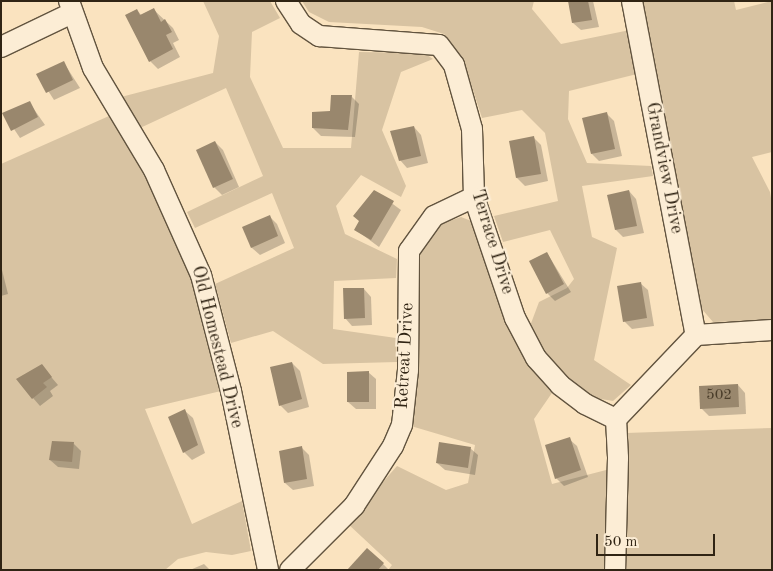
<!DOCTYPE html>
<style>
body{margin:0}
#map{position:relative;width:773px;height:571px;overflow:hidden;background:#fae3bf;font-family:"Old Standard TT",serif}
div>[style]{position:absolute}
.green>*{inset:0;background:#d8c3a2}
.shadow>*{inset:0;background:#0003}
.building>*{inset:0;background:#99876d}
.roads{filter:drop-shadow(1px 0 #62543f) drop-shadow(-1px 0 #62543f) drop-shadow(0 1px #62543f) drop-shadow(0 -1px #62543f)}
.minor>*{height:20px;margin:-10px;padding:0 10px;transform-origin:10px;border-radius:10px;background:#fcedd5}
span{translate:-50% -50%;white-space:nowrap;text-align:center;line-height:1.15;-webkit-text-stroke:4.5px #fcedd5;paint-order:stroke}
.number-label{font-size:15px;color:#4a3d2a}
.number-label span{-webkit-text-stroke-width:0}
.street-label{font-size:18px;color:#302414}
.frame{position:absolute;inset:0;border:2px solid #302414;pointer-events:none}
.scale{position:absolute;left:596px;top:534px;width:119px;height:22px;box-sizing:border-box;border:2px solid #302414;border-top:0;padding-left:6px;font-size:15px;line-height:18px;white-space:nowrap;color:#302414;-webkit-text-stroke:4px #fcedd5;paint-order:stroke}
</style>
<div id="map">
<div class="green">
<i style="clip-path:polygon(203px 1px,270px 1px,280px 18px,252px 32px,250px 77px,283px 148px,351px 148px,359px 52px,424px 53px,433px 59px,401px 72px,382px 130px,406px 186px,401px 197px,361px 175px,336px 206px,345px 234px,397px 259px,396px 278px,334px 281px,333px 329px,396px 338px,397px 362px,323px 364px,273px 331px,231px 343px,215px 284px,294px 248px,272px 193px,195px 228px,187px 212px,263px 176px,226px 88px,140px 128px,121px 97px,213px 73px,219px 36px)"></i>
<i style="clip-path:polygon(302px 1px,534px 1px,532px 9px,561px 44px,630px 30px,637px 74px,569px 91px,568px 119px,587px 163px,651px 166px,653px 176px,582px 186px,592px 237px,617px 248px,594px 360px,631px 385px,613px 401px,595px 398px,568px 379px,544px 352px,530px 326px,539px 302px,567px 288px,574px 279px,550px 230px,503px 242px,494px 216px,558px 201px,545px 133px,522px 110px,482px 118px,463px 59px,444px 34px,422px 27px,329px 22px,309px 12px)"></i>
<i style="clip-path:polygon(643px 1px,734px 1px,736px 10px,772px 1px,772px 152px,752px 157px,770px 192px,772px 204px,772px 320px,713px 322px,701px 308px)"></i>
<i style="clip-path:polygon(109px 116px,152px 188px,195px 282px,221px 391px,145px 409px,192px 524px,242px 501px,251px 551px,232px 555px,206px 552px,178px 559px,165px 570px,1px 570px,1px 164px)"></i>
<i style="clip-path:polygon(461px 217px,474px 222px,554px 390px,534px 419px,552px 484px,610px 469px,606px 570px,388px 570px,392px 565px,347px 523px,397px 466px,446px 490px,468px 483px,475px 445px,411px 426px,416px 262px,425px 240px,440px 224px)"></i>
<i style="clip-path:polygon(772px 428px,772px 570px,621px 570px,626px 433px)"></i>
</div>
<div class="shadow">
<i style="clip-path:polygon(569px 1px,593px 1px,599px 27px,581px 30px,573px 23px)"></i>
<i style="clip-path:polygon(137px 10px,142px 16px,154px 10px,173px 28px,179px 40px,173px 43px,180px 57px,158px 69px,150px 61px)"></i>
<i style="clip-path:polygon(64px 63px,80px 88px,54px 100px,38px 75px)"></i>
<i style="clip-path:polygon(351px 96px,359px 104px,355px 137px,321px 136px,313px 128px)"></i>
<i style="clip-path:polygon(29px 102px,45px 125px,20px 138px,4px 114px)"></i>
<i style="clip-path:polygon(607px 114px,614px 121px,622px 156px,599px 161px,592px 154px)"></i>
<i style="clip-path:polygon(414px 127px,421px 135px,428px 163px,407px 168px,400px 160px)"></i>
<i style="clip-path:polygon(534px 138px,541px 145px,548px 181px,525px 186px,517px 178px,511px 142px)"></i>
<i style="clip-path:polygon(215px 142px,223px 150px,239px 187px,222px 195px,214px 187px)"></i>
<i style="clip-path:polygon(375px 191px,401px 210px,379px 247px,356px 230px)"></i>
<i style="clip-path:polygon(629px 191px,636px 199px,644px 233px,623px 237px,616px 230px)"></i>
<i style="clip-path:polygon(270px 217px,277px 224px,285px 243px,260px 255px,252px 248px,244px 227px)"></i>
<i style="clip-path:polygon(547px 253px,571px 292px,555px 301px,547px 293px)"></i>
<i style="clip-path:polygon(1px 266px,8px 294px,1px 296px)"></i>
<i style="clip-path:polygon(640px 283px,648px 290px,654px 326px,632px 329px,625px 322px,618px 287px)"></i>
<i style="clip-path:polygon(364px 289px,371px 297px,372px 325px,352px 326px,345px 318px)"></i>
<i style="clip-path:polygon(292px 363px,300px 371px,309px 407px,288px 413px,280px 405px)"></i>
<i style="clip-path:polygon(41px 365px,58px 385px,50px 391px,53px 396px,40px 406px,33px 398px)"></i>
<i style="clip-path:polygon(368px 372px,376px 379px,376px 409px,356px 409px,348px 402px)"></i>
<i style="clip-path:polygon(738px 385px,745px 393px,746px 414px,709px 416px,701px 408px)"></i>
<i style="clip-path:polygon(185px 411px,193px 418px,205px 453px,192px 460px,184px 452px)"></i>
<i style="clip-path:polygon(569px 439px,577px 446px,588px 477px,564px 486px,556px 478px)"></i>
<i style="clip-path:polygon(74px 444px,81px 451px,79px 469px,58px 467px,50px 460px)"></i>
<i style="clip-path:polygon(301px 447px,309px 455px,314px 486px,293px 490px,285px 483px)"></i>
<i style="clip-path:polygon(470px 448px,478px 455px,475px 475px,445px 470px,437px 463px)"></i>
<i style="clip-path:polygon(367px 549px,383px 564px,389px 570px,348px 570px)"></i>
<i style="clip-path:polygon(204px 564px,210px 570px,190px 570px)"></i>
</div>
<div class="building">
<i style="clip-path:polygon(568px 1px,588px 1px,592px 20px,572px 23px)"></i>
<i style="clip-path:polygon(154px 8px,161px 22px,165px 19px,172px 32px,166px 35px,173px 49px,149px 62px,125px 15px,137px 9px,140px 15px)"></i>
<i style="clip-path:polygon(64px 61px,73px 80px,46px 93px,36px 74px)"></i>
<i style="clip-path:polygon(331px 95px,352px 95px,348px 130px,312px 128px,312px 112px,330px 111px)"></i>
<i style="clip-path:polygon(30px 101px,38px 117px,11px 131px,2px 113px)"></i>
<i style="clip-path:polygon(607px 112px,615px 149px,591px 154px,582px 118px)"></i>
<i style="clip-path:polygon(414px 126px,421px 156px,399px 161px,390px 131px)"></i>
<i style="clip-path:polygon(534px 136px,541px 174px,516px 178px,509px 141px)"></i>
<i style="clip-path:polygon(215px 141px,233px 179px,213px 188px,196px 150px)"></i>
<i style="clip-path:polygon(374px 190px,394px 201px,371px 240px,354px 230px,359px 221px,353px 216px)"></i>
<i style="clip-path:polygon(629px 190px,637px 226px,615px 230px,607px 195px)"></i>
<i style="clip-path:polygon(270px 215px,278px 236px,251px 248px,242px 227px)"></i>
<i style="clip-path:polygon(547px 252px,564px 284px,546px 294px,529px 261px)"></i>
<i style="clip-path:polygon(641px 282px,647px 318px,623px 322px,617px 286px)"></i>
<i style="clip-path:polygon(343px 288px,364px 288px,365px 318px,344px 319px)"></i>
<i style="clip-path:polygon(292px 362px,302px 399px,279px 406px,270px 367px)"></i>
<i style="clip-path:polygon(42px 364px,52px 377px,43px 383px,47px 387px,32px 399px,16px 379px)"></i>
<i style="clip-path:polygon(369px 371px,369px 402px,347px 402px,347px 372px)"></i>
<i style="clip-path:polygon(738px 384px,739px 407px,700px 409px,699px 386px)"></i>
<i style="clip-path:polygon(185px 409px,198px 445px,183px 453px,168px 417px)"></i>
<i style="clip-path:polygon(570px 437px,581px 470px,555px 479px,545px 445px)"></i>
<i style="clip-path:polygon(52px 441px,74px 442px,72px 462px,49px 460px)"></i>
<i style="clip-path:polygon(439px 442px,471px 447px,468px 468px,436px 463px)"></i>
<i style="clip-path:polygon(302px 446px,307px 479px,284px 483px,279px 451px)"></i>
<i style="clip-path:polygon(367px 548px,384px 563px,378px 570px,347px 570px)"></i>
</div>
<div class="roads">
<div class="minor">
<i style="left:69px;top:1px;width:71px;rotate:70.3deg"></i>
<i style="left:93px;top:68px;width:119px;rotate:59.1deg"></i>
<i style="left:154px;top:170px;width:115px;rotate:65.9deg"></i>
<i style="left:201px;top:275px;width:120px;rotate:75.5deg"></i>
<i style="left:231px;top:391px;width:183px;rotate:78.3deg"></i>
<i style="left:286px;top:1px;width:27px;rotate:57deg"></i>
<i style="left:301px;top:24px;width:22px;rotate:34deg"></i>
<i style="left:319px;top:36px;width:120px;rotate:4.3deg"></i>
<i style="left:439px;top:45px;width:25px;rotate:53deg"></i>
<i style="left:454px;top:65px;width:66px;rotate:74.3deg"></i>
<i style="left:472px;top:129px;width:68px;rotate:88.3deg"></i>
<i style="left:474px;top:197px;width:128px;rotate:71.3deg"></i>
<i style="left:515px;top:318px;width:45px;rotate:62.3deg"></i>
<i style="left:536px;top:358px;width:36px;rotate:48deg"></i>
<i style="left:560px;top:385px;width:31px;rotate:37deg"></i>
<i style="left:585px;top:404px;width:34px;rotate:26deg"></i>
<i style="left:616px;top:419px;width:39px;rotate:87deg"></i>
<i style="left:618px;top:458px;width:112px;rotate:91.5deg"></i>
<i style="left:632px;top:1px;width:340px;rotate:79.2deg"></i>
<i style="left:696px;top:335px;width:76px;rotate:-3.8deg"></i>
<i style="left:1px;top:47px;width:79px;rotate:-25.6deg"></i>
<i style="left:616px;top:419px;width:116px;rotate:-46.4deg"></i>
<i style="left:290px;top:570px;width:91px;rotate:-45deg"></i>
<i style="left:354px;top:506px;width:72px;rotate:-57deg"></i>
<i style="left:393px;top:446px;width:23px;rotate:-67deg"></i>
<i style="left:402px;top:425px;width:55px;rotate:-83.8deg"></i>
<i style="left:408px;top:370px;width:119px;rotate:-89.5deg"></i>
<i style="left:409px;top:251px;width:43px;rotate:-54.5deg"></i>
<i style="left:434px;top:216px;width:44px;rotate:-25.4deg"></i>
</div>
</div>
<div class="number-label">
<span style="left:719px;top:396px">502</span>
</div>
<div class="street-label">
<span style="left:664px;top:168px;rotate:79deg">Grandview Drive</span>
<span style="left:492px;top:242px;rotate:73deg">Terrace Drive</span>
<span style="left:217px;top:347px;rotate:76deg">Old Homestead Drive</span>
<span style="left:405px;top:356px;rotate:-87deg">Retreat Drive</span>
</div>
<div class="frame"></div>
<div class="scale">50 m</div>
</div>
